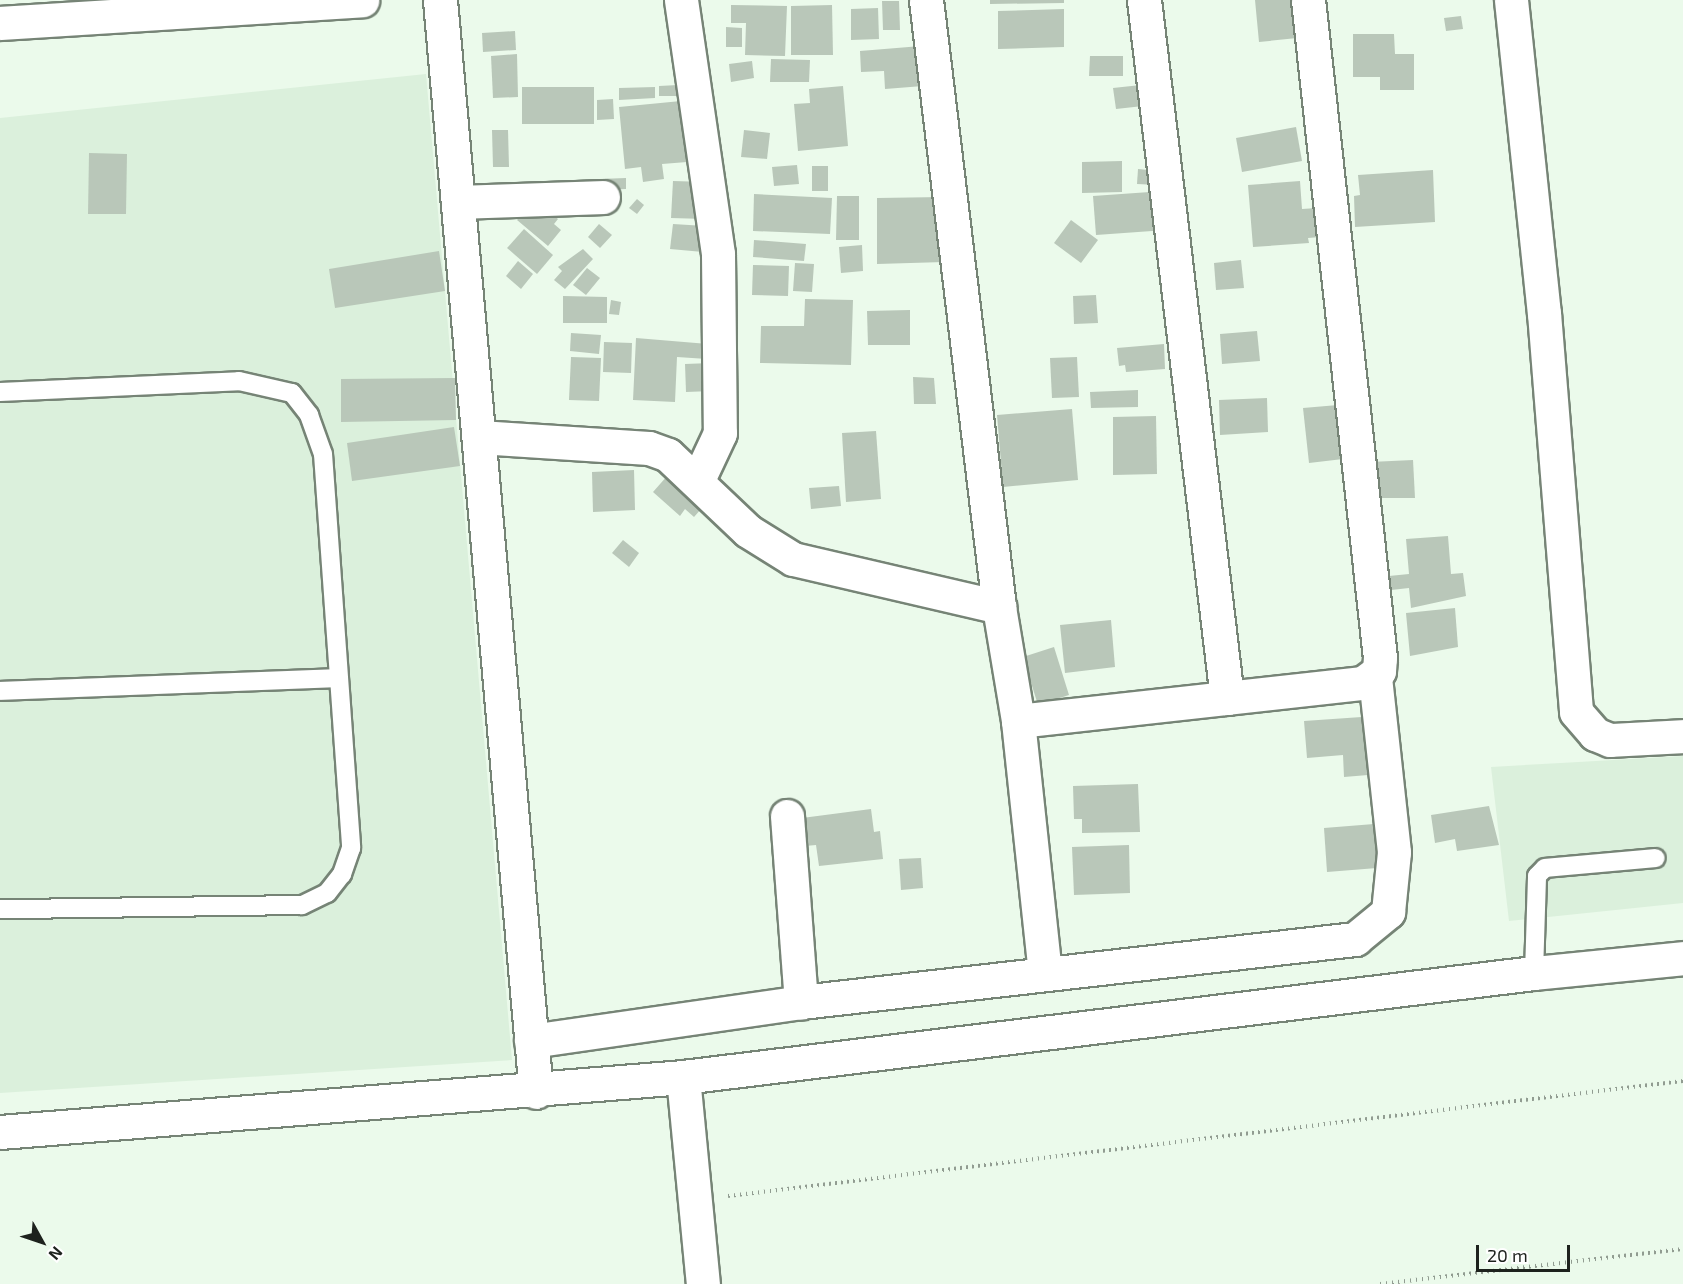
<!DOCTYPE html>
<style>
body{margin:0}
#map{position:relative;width:1683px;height:1284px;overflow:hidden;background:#ebfaeb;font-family:"Exo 2",sans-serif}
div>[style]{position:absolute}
.built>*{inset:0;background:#dbf0dc}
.building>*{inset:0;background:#b9c7b9}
.path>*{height:4px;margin-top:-2px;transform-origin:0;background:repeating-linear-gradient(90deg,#919c91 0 1.5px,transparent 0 6px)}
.roads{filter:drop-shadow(2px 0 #768476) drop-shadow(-2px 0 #768476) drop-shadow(0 2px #768476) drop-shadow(0 -2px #768476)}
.lane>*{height:18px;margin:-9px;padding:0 9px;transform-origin:9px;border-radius:9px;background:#fff}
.street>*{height:33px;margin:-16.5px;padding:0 16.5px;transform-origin:16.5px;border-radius:16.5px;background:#fff}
.secondary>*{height:33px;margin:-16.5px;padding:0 16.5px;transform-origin:16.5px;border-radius:16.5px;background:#fff}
span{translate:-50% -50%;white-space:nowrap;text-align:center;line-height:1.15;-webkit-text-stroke:4.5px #fff;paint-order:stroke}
.north{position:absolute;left:12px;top:1212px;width:60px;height:60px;-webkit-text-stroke:4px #fff;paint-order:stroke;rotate:130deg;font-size:16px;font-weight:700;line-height:24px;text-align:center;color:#1d221d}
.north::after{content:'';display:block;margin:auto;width:21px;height:27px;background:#1d221d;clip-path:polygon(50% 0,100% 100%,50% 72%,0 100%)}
.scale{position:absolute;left:1476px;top:1245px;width:94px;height:27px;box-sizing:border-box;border:3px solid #1d221d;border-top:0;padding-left:8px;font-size:18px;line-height:21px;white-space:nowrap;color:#1d221d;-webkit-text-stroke:4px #fff;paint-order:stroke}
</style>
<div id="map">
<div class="built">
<i style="clip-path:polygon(426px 74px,512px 1060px,0 1093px,0 118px)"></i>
<i style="clip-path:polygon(1683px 756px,1683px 903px,1509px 921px,1491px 767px)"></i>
</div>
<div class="building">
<i style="clip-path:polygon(990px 0,1064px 0,1064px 3px,990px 4px)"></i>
<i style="clip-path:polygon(1255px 0,1303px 0,1307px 37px,1259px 42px)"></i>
<i style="clip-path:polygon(882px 1px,899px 1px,900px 30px,883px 30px)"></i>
<i style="clip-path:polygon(731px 5px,787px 6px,785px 56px,745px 55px,746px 23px,731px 23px)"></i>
<i style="clip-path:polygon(832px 5px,833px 55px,791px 55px,791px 6px)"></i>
<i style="clip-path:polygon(878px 8px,879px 39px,851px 40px,851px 9px)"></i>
<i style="clip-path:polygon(1064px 9px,1064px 47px,998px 49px,998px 11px)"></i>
<i style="clip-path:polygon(1461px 16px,1463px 29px,1446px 31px,1444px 18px)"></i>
<i style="clip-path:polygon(726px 27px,742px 28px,742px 47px,726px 47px)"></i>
<i style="clip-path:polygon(515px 31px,516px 50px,483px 52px,482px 33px)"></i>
<i style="clip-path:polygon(1353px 34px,1394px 34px,1395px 54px,1414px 54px,1414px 90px,1380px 90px,1380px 77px,1353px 77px)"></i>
<i style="clip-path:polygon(921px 46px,923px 86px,885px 89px,884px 71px,861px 72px,860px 51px)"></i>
<i style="clip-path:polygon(517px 54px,518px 97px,493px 98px,491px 56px)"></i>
<i style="clip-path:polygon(1090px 56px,1123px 56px,1123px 76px,1089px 76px)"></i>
<i style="clip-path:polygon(771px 59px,810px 60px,809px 82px,770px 82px)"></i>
<i style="clip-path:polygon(752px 61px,754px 78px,731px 82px,729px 64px)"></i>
<i style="clip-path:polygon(1150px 84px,1152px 105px,1116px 109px,1113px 88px)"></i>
<i style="clip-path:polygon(678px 85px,679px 96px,659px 96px,659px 86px)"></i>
<i style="clip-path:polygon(843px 86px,848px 146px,798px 151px,794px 104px,810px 103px,809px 89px)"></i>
<i style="clip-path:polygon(522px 87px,594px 87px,594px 124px,522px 124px)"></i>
<i style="clip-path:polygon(655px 87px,655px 98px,619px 100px,619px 88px)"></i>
<i style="clip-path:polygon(613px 99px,614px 119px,597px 120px,597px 100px)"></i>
<i style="clip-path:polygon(681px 101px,697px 141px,685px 142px,687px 162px,662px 164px,664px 179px,643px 182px,641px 167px,625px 169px,619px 107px)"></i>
<i style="clip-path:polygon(1296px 127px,1302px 161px,1242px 172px,1236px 138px)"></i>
<i style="clip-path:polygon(492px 130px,508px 130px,509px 167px,493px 167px)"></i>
<i style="clip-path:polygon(744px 130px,770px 133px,767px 159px,741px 157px)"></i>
<i style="clip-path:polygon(89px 153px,127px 154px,126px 214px,88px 214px)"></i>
<i style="clip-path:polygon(1122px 161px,1122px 192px,1082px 193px,1082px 162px)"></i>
<i style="clip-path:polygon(797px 165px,799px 184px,774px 186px,772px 167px)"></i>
<i style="clip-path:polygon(812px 166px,828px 166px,828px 191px,812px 191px)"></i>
<i style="clip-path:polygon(1138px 169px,1159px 171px,1158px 185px,1137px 184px)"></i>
<i style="clip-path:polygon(1433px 170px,1435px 222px,1355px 227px,1354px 196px,1360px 195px,1358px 175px)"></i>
<i style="clip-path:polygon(626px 178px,626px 189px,574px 191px,574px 180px)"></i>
<i style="clip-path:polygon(673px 181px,706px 182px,705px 219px,671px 218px)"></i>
<i style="clip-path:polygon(1300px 181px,1302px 209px,1317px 208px,1320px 237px,1308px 238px,1309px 243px,1253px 247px,1248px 185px)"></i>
<i style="clip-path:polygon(1164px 191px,1166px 230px,1096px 235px,1093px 196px)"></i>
<i style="clip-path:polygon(754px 194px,832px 198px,830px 234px,753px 231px)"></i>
<i style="clip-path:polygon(837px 196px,859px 196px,859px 240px,836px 240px)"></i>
<i style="clip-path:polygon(943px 197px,944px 262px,877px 264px,877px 198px)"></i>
<i style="clip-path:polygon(637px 199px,644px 205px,637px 214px,629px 208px)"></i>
<i style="clip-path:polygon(538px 202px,558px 219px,554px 224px,561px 230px,548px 246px,517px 220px,531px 204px)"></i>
<i style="clip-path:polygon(1071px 220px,1098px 240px,1081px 263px,1054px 243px)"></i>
<i style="clip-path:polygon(599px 224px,612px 235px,600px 248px,588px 237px)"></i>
<i style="clip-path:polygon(673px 224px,705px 226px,703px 252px,670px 249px)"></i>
<i style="clip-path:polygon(524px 229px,553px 255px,537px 274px,507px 248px)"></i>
<i style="clip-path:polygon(754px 240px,806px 244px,804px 261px,753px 257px)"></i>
<i style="clip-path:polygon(862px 245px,863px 271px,841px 273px,839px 247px)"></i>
<i style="clip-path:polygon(583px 249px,593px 259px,565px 289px,554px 280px,562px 271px,558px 267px)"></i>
<i style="clip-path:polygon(439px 251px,445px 291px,335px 308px,329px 269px)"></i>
<i style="clip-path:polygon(1241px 260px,1244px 288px,1216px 290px,1214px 263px)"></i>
<i style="clip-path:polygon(518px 261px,533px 274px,521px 289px,506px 276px)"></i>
<i style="clip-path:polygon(795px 263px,814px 264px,812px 292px,793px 291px)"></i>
<i style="clip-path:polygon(753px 265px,789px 266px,788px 296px,752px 295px)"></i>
<i style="clip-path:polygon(587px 268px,600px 278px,586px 295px,573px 285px)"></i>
<i style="clip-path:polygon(1096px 295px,1098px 323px,1074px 324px,1073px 296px)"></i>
<i style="clip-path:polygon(563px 296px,607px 297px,607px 323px,563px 323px)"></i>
<i style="clip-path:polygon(805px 299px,853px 300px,851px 365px,760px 363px,761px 326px,804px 326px)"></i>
<i style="clip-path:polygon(611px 300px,621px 302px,619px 315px,609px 314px)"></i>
<i style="clip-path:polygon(910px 310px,910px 345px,868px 345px,867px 311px)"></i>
<i style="clip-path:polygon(1257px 331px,1260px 361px,1222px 364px,1220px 334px)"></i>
<i style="clip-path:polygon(571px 333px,601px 335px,599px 354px,570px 351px)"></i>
<i style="clip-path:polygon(636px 338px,708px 344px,707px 359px,677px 357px,675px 402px,633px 400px)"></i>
<i style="clip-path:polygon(604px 342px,632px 343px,631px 373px,603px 372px)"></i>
<i style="clip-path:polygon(1164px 344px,1165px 369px,1126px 372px,1125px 365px,1119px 366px,1117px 348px)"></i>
<i style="clip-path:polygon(571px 357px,601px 358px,599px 401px,569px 400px)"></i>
<i style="clip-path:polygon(1077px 357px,1079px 397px,1052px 398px,1050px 358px)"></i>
<i style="clip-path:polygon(711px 363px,712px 391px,686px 392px,685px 364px)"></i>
<i style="clip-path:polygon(913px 377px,934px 378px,936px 404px,914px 404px)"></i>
<i style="clip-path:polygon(455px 378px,456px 420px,341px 422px,341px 379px)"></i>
<i style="clip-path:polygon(1138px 390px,1138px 407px,1091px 408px,1090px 392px)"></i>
<i style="clip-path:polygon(1267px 398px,1268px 432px,1220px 435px,1219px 400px)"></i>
<i style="clip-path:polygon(1338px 405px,1343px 459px,1309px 463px,1303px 408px)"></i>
<i style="clip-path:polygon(1072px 409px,1078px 480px,1003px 487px,997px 415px)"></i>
<i style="clip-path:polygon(1156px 416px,1157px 474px,1113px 475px,1113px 417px)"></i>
<i style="clip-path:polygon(454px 427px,460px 466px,352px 481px,347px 443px)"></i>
<i style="clip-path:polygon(876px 431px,881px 499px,846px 502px,842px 433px)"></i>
<i style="clip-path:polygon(1413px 460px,1415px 498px,1373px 498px,1370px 462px)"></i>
<i style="clip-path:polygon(634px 470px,635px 510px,593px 512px,592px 472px)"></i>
<i style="clip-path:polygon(668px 475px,702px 508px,694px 517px,685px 509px,680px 516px,653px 492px)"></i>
<i style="clip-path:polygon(839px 486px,841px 506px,811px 509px,809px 488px)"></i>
<i style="clip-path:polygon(1448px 536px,1451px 574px,1463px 573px,1466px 596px,1411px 608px,1409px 588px,1391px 590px,1389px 576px,1409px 574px,1406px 539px)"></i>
<i style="clip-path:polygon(623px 540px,639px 553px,629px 567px,612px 553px)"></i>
<i style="clip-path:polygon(1455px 608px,1458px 647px,1410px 656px,1406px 613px)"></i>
<i style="clip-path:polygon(1111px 620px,1115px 667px,1065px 673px,1060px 625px)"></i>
<i style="clip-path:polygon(1054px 647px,1069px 695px,1038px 705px,1023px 657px)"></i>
<i style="clip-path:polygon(1376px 716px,1380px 774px,1344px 777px,1343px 755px,1307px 758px,1304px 721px)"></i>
<i style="clip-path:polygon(1138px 784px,1140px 832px,1082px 833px,1082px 819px,1074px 819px,1073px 786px)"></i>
<i style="clip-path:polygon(1489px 806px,1499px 845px,1457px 851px,1455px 839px,1435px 843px,1431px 815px)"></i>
<i style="clip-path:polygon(871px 809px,874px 832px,880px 831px,883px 859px,819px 866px,816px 845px,805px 846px,802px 818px)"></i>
<i style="clip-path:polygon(1374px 824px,1377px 868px,1327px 872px,1324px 828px)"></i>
<i style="clip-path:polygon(1129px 845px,1130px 893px,1074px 895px,1072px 847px)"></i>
<i style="clip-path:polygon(921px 858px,923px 888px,901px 890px,899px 859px)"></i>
</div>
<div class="path">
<i style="left:728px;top:1196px;width:962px;rotate:-6.87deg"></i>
<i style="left:1380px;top:1284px;width:305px;rotate:-6.6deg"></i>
</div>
<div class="roads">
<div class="lane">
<i style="left:0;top:392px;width:239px;rotate:-2.6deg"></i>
<i style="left:239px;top:381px;width:54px;rotate:12.8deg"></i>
<i style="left:292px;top:393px;width:28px;rotate:52deg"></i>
<i style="left:309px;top:415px;width:41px;rotate:70.3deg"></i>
<i style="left:323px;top:454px;width:395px;rotate:85.9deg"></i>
<i style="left:351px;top:848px;width:28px;rotate:109deg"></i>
<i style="left:342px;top:874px;width:24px;rotate:128deg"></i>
<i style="left:327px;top:893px;width:28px;rotate:154deg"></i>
<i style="left:302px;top:905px;width:302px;rotate:179.2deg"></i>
<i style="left:0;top:691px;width:338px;rotate:-2.2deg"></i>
<i style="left:1534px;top:973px;width:97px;rotate:-88.2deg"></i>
<i style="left:1537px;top:876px;width:11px;rotate:-45deg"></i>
<i style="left:1545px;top:868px;width:111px;rotate:-5.1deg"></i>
</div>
<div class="street">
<i style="left:440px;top:0;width:1096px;rotate:84.98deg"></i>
<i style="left:681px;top:0;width:257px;rotate:81.7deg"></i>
<i style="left:718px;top:254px;width:179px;rotate:89.4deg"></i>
<i style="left:720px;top:433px;width:52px;rotate:115.1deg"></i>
<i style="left:926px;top:0;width:611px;rotate:83.14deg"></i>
<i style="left:999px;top:607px;width:116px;rotate:80.5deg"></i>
<i style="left:1018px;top:721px;width:254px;rotate:83.9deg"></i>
<i style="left:1144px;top:0;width:703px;rotate:83.22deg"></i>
<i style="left:1511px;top:0;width:315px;rotate:84deg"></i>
<i style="left:1544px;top:313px;width:400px;rotate:85.4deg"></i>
<i style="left:1576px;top:712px;width:29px;rotate:49deg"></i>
<i style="left:1595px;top:734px;width:16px;rotate:22deg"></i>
<i style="left:1610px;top:740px;width:73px;rotate:-3.1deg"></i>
<i style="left:0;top:23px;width:363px;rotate:-3.6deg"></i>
<i style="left:459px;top:202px;width:144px;rotate:-2deg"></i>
<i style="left:479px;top:437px;width:170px;rotate:3.7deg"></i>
<i style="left:649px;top:448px;width:20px;rotate:20deg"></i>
<i style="left:668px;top:455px;width:110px;rotate:43.5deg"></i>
<i style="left:748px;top:531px;width:53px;rotate:31.9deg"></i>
<i style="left:793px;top:559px;width:212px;rotate:13.1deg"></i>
<i style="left:1018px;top:721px;width:347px;rotate:-6.3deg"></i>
<i style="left:1363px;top:683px;width:20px;rotate:-37deg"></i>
<i style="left:1379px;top:671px;width:13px;rotate:-86deg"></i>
<i style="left:1380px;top:658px;width:662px;rotate:-96.24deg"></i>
<i style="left:787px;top:816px;width:187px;rotate:85.7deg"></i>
<i style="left:531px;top:1041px;width:273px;rotate:-8.2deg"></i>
<i style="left:801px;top:1002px;width:558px;rotate:-6.49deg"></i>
<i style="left:1355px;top:939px;width:43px;rotate:-39.3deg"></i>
<i style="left:1388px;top:912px;width:60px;rotate:-84.3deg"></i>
<i style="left:1394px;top:852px;width:177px;rotate:-96.2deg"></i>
<i style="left:683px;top:1077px;width:208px;rotate:84.5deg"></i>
</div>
<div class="secondary">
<i style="left:0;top:1132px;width:685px;rotate:-4.6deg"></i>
<i style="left:683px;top:1077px;width:857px;rotate:-6.97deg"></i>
<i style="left:1534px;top:973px;width:150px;rotate:-5.7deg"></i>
</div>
</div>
<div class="north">N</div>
<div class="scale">20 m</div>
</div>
